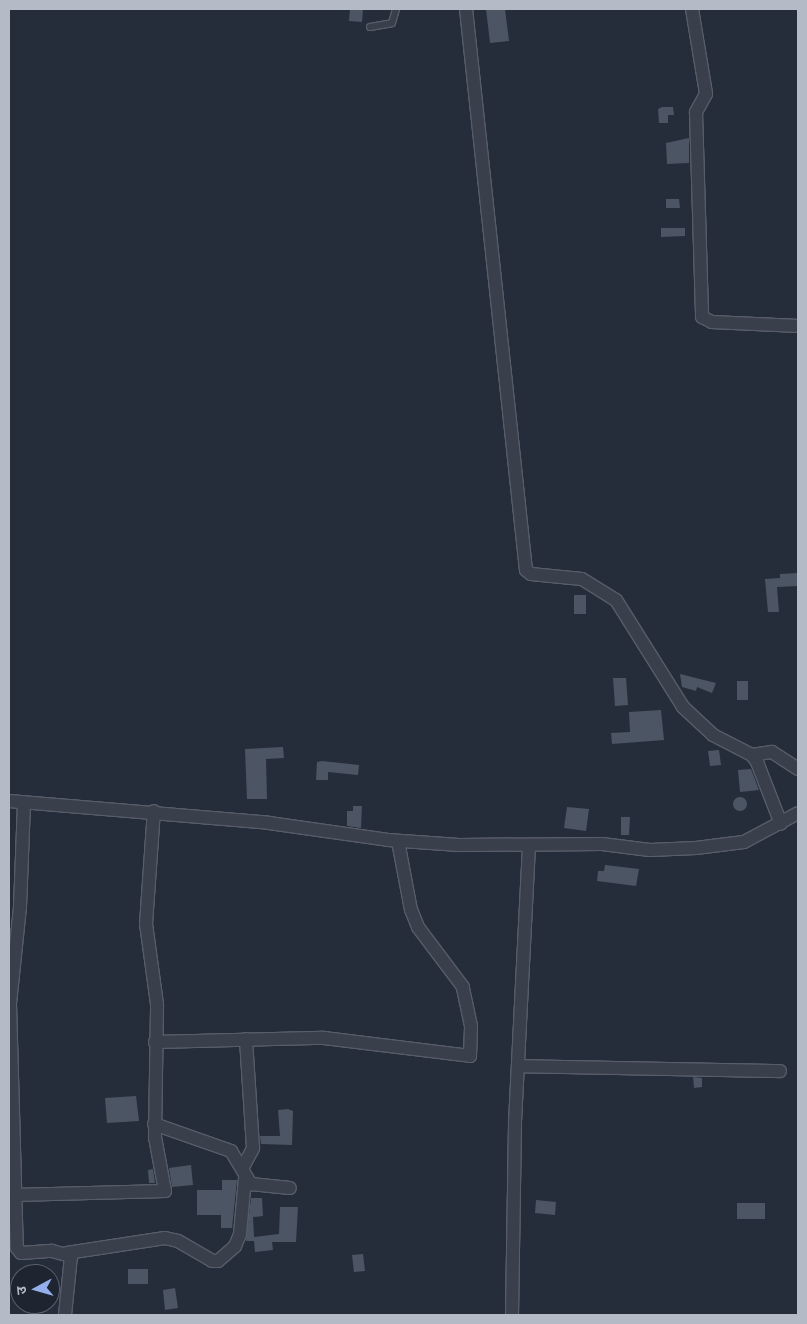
<!DOCTYPE html>
<meta charset="utf-8">
<style>
body{margin:0}
#map{position:relative;width:807px;height:1324px;overflow:hidden;background:#262d3a;font-family:"Archivo Narrow","Noto Sans Devanagari",sans-serif}
div>[style]{position:absolute}
.building>*{inset:0;background:#4c5563}
.round{border-radius:50%}
.roads{filter:drop-shadow(1px 0 #575d69) drop-shadow(-1px 0 #575d69) drop-shadow(0 1px #575d69) drop-shadow(0 -1px #575d69)}
.service>*{height:6px;margin:-3px;padding:0 3px;transform-origin:3px;border-radius:3px;background:#393f4b}
.minor>*{height:12px;margin:-6px;padding:0 6px;transform-origin:6px;border-radius:6px;background:#393f4b}
span{translate:-50% -50%;white-space:nowrap;text-align:center;line-height:1.15;-webkit-text-stroke:5px #1e2430;paint-order:stroke}
.frame{position:absolute;inset:0;border:10px solid #b5bbc6;pointer-events:none}
.north{position:absolute;left:10px;top:1264px;width:50px;height:50px;box-sizing:border-box;background:#1e2430;border:1px solid #5a606c;border-radius:50%;rotate:264deg;font-size:14px;font-weight:700;line-height:20px;text-align:center;color:#b5bbc6}
.north::after{content:'';display:block;margin:auto;width:18px;height:22px;background:#93b0ed;clip-path:polygon(50% 0,100% 100%,50% 72%,0 100%)}
</style>
<div id="map">
<div class="building">
<i style="clip-path:polygon(350px 9px,363px 9px,362px 22px,349px 21px)"></i>
<i style="clip-path:polygon(486px 9px,505px 9px,509px 41px,490px 43px)"></i>
<i style="clip-path:polygon(662px 107px,673px 107px,674px 115px,668px 115px,668px 123px,659px 123px,658px 109px)"></i>
<i style="clip-path:polygon(689px 138px,689px 163px,667px 164px,666px 143px)"></i>
<i style="clip-path:polygon(666px 199px,679px 199px,680px 208px,666px 208px)"></i>
<i style="clip-path:polygon(661px 228px,685px 228px,685px 236px,661px 237px)"></i>
<i style="clip-path:polygon(798px 573px,798px 586px,777px 587px,779px 612px,768px 612px,765px 579px,780px 578px,780px 574px)"></i>
<i style="clip-path:polygon(574px 595px,586px 595px,586px 614px,574px 614px)"></i>
<i style="clip-path:polygon(680px 674px,716px 683px,712px 693px,697px 687px,696px 691px,682px 687px)"></i>
<i style="clip-path:polygon(613px 678px,626px 678px,628px 705px,615px 706px)"></i>
<i style="clip-path:polygon(737px 681px,748px 681px,748px 700px,737px 700px)"></i>
<i style="clip-path:polygon(661px 710px,664px 740px,612px 744px,611px 733px,630px 732px,629px 712px)"></i>
<i style="clip-path:polygon(283px 747px,284px 758px,266px 759px,267px 799px,247px 799px,245px 749px)"></i>
<i style="clip-path:polygon(719px 750px,721px 765px,710px 766px,708px 751px)"></i>
<i style="clip-path:polygon(322px 761px,359px 765px,358px 775px,328px 772px,328px 780px,316px 780px,317px 762px)"></i>
<i style="clip-path:polygon(751px 769px,759px 790px,740px 792px,738px 770px)"></i>
<i class="round" style="left:733px;top:797px;width:14px;height:14px"></i>
<i style="clip-path:polygon(353px 806px,362px 806px,361px 828px,347px 826px,347px 811px,353px 811px)"></i>
<i style="clip-path:polygon(567px 807px,589px 809px,586px 831px,564px 828px)"></i>
<i style="clip-path:polygon(621px 817px,630px 817px,629px 835px,621px 835px)"></i>
<i style="clip-path:polygon(605px 865px,639px 869px,636px 886px,597px 881px,598px 871px,604px 871px)"></i>
<i style="clip-path:polygon(693px 1077px,702px 1078px,702px 1087px,694px 1088px)"></i>
<i style="clip-path:polygon(136px 1096px,139px 1121px,107px 1123px,105px 1098px)"></i>
<i style="clip-path:polygon(288px 1109px,293px 1111px,292px 1145px,261px 1144px,260px 1136px,280px 1136px,278px 1110px)"></i>
<i style="clip-path:polygon(191px 1165px,193px 1185px,172px 1187px,169px 1168px)"></i>
<i style="clip-path:polygon(153px 1169px,155px 1183px,149px 1183px,148px 1170px)"></i>
<i style="clip-path:polygon(222px 1180px,237px 1180px,232px 1228px,221px 1228px,221px 1215px,197px 1215px,197px 1190px,222px 1190px)"></i>
<i style="clip-path:polygon(251px 1198px,262px 1198px,263px 1216px,253px 1217px,254px 1237px,279px 1234px,280px 1207px,298px 1207px,296px 1242px,272px 1242px,273px 1250px,255px 1252px,254px 1241px,246px 1241px)"></i>
<i style="clip-path:polygon(536px 1200px,556px 1202px,555px 1215px,535px 1213px)"></i>
<i style="clip-path:polygon(737px 1203px,765px 1203px,765px 1219px,737px 1219px)"></i>
<i style="clip-path:polygon(363px 1254px,365px 1271px,354px 1272px,352px 1255px)"></i>
<i style="clip-path:polygon(128px 1269px,148px 1269px,148px 1284px,128px 1284px)"></i>
<i style="clip-path:polygon(175px 1288px,178px 1308px,165px 1310px,163px 1290px)"></i>
</div>
<div class="roads">
<div class="service">
<i style="left:370px;top:27px;width:22px;rotate:-10deg"></i>
<i style="left:392px;top:23px;width:15px;rotate:-74deg"></i>
</div>
<div class="minor">
<i style="left:466px;top:9px;width:564px;rotate:83.9deg"></i>
<i style="left:526px;top:570px;width:6px;rotate:39deg"></i>
<i style="left:531px;top:574px;width:51px;rotate:5.6deg"></i>
<i style="left:582px;top:579px;width:40px;rotate:32deg"></i>
<i style="left:616px;top:600px;width:126px;rotate:57.9deg"></i>
<i style="left:683px;top:707px;width:41px;rotate:43deg"></i>
<i style="left:713px;top:735px;width:44px;rotate:27.1deg"></i>
<i style="left:752px;top:755px;width:9px;rotate:54deg"></i>
<i style="left:757px;top:762px;width:66px;rotate:68.8deg"></i>
<i style="left:692px;top:9px;width:86px;rotate:80.6deg"></i>
<i style="left:706px;top:94px;width:21px;rotate:119deg"></i>
<i style="left:696px;top:112px;width:205px;rotate:88.3deg"></i>
<i style="left:702px;top:317px;width:11px;rotate:27deg"></i>
<i style="left:712px;top:322px;width:86px;rotate:2.7deg"></i>
<i style="left:752px;top:755px;width:20px;rotate:-9deg"></i>
<i style="left:772px;top:752px;width:31px;rotate:33deg"></i>
<i style="left:9px;top:801px;width:261px;rotate:4.8deg"></i>
<i style="left:269px;top:823px;width:120px;rotate:8.1deg"></i>
<i style="left:388px;top:840px;width:71px;rotate:4deg"></i>
<i style="left:459px;top:845px;width:143px;rotate:-0.4deg"></i>
<i style="left:602px;top:844px;width:48px;rotate:7.1deg"></i>
<i style="left:650px;top:850px;width:46px;rotate:-2.5deg"></i>
<i style="left:696px;top:848px;width:48px;rotate:-7.1deg"></i>
<i style="left:744px;top:842px;width:61px;rotate:-28.2deg"></i>
<i style="left:24px;top:803px;width:104px;rotate:92.2deg"></i>
<i style="left:20px;top:907px;width:98px;rotate:95.9deg"></i>
<i style="left:10px;top:1004px;width:244px;rotate:88.4deg"></i>
<i style="left:17px;top:1248px;width:6px;rotate:51deg"></i>
<i style="left:21px;top:1253px;width:31px;rotate:-4deg"></i>
<i style="left:52px;top:1251px;width:20px;rotate:15deg"></i>
<i style="left:71px;top:1256px;width:59px;rotate:95.8deg"></i>
<i style="left:155px;top:1042px;width:169px;rotate:-1.4deg"></i>
<i style="left:324px;top:1038px;width:147px;rotate:7deg"></i>
<i style="left:470px;top:1056px;width:30px;rotate:-88deg"></i>
<i style="left:471px;top:1026px;width:40px;rotate:-102deg"></i>
<i style="left:463px;top:987px;width:75px;rotate:-126.9deg"></i>
<i style="left:418px;top:927px;width:18px;rotate:-112deg"></i>
<i style="left:411px;top:910px;width:70px;rotate:-100.7deg"></i>
<i style="left:518px;top:1066px;width:262px;rotate:1.1deg"></i>
<i style="left:154px;top:1124px;width:82px;rotate:19.3deg"></i>
<i style="left:231px;top:1151px;width:39px;rotate:59deg"></i>
<i style="left:251px;top:1184px;width:39px;rotate:6deg"></i>
<i style="left:242px;top:1169px;width:24px;rotate:-62deg"></i>
<i style="left:253px;top:1148px;width:109px;rotate:-93.7deg"></i>
<i style="left:15px;top:1195px;width:150px;rotate:-1.5deg"></i>
<i style="left:165px;top:1191px;width:55px;rotate:-100.5deg"></i>
<i style="left:155px;top:1137px;width:133px;rotate:-89.1deg"></i>
<i style="left:157px;top:1004px;width:81px;rotate:-97.8deg"></i>
<i style="left:146px;top:924px;width:113px;rotate:-86deg"></i>
<i style="left:67px;top:1253px;width:99px;rotate:-8.7deg"></i>
<i style="left:165px;top:1238px;width:13px;rotate:13deg"></i>
<i style="left:178px;top:1241px;width:39px;rotate:30deg"></i>
<i style="left:212px;top:1261px;width:6px"></i>
<i style="left:218px;top:1261px;width:23px;rotate:-41deg"></i>
<i style="left:235px;top:1246px;width:13px;rotate:-67deg"></i>
<i style="left:240px;top:1234px;width:56px;rotate:-84.9deg"></i>
<i style="left:512px;top:1315px;width:193px;rotate:-89.1deg"></i>
<i style="left:515px;top:1122px;width:277px;rotate:-87.1deg"></i>
</div>
</div>
<div class="frame"></div>
<div class="north">उ</div>
</div>
